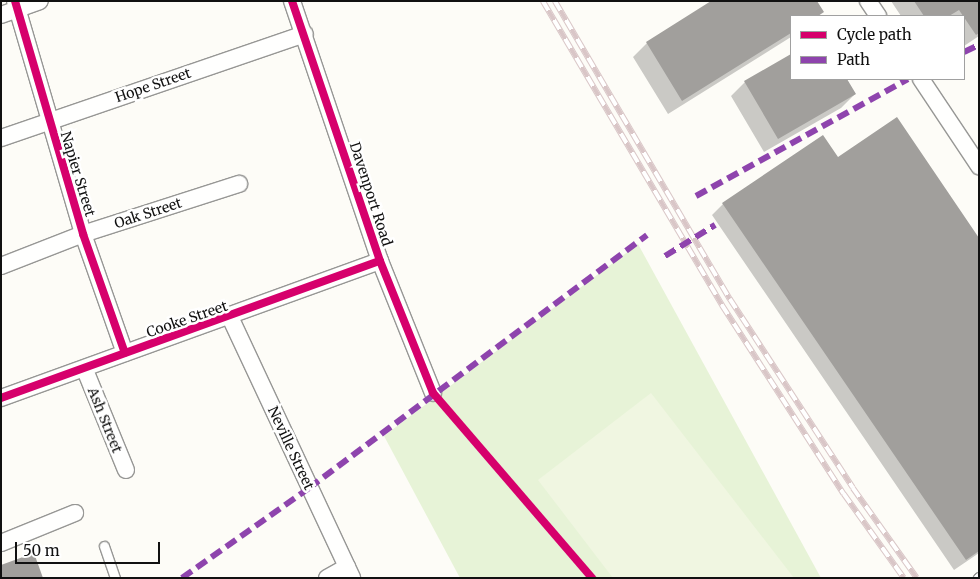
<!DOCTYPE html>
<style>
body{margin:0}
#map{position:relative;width:980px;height:579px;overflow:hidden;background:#fdfcf7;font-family:Merriweather,serif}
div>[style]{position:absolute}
.green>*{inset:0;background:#e7f3d7}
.pitch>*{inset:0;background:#f0f6e1}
.shadow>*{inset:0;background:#0003}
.building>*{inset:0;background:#a19f9c}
.roads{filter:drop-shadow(1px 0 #979795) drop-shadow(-1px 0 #979795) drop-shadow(0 1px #979795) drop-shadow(0 -1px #979795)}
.lane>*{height:9px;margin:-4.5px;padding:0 4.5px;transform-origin:4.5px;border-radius:4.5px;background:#fffffe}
.street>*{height:16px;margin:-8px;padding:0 8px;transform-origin:8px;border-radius:8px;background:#fffffe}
.rail>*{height:5.5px;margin-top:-2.75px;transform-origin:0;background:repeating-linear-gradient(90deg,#fff 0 11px,#d9c6c7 0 22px);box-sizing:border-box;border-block:1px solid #d9c6c7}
.quiet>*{height:6px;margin-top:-3px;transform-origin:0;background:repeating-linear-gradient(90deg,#8e44ad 0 12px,transparent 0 18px)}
.cycleway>*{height:8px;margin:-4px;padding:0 4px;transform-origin:4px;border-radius:4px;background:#d6006c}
span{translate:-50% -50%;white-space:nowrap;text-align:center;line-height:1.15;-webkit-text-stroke:5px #fff;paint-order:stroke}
.street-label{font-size:14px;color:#111}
.frame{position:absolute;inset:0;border:2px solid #111;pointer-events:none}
.legend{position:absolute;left:790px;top:15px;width:175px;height:65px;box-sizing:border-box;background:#fff;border:1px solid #a0a0a0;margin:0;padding:6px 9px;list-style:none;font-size:15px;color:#111}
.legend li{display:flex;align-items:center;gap:10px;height:25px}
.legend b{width:25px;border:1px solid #a0a0a0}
.scale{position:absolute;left:15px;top:542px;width:145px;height:22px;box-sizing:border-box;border:2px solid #111;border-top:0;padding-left:6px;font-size:15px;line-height:18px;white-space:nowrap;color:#111;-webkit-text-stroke:4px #fff;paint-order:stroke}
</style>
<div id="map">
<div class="green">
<i style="clip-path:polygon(638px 244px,821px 578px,460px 578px,384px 436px)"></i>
</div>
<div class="pitch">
<i style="clip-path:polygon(651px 393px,794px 578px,613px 578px,538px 480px)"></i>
</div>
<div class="shadow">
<i style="clip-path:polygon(714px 1px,822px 12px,818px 16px,791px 16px,791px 37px,668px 114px,633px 57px,647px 43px)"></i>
<i style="clip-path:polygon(891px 1px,979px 1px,979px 36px,964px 46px,964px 16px,901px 16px)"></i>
<i style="clip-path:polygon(791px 56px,791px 79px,846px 79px,855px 94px,841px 108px,764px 152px,731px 96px,745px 82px)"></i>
<i style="clip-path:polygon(823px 137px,838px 159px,979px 240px,979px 553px,954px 570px,712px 215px,723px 204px)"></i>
</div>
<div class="building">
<i style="clip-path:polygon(711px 1px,817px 1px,824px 12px,818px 16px,791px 16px,791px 33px,682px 101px,646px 42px)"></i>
<i style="clip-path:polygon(914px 1px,979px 1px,979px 33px,976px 35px,959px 10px,949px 16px,924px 16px)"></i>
<i style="clip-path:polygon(791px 54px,791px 79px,847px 79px,856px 94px,778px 139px,744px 81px)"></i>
<i style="clip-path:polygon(897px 117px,979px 238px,979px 551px,966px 560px,722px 203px,823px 135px,838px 157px)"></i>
<i style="clip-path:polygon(34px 553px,43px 578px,1px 578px,1px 565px)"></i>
</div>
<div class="roads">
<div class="lane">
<i style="left:104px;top:546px;width:34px;rotate:71deg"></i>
<i style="left:978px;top:578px;width:1px;rotate:-45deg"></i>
</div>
<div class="street">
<i style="left:15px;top:1px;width:243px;rotate:73.7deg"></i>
<i style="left:83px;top:234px;width:126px;rotate:70.6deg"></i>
<i style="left:292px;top:1px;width:274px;rotate:71.3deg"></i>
<i style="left:380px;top:261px;width:142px;rotate:68.1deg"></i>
<i style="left:868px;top:1px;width:18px;rotate:56deg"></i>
<i style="left:1px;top:15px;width:41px;rotate:-19.7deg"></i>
<i style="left:921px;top:79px;width:105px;rotate:56.3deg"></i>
<i style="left:1px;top:138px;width:321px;rotate:-18.9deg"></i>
<i style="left:1px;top:266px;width:88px;rotate:-21.3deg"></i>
<i style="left:83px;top:234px;width:164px;rotate:-17.8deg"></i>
<i style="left:230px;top:317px;width:288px;rotate:64.9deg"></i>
<i style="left:85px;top:370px;width:108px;rotate:67.7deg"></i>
<i style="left:1px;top:398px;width:403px;rotate:-19.9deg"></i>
<i style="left:1px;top:543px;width:80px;rotate:-22.1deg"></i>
<i style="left:327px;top:578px;width:23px;rotate:-29deg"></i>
</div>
</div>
<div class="rail">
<i style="left:543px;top:1px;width:353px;rotate:59.5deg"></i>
<i style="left:722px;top:305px;width:225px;rotate:57.2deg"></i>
<i style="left:844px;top:494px;width:103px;rotate:54.5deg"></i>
<i style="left:555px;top:1px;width:346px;rotate:59.6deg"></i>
<i style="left:730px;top:299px;width:225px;rotate:56.9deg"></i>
<i style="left:853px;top:488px;width:110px;rotate:54.6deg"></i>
</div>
<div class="quiet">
<i style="left:964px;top:52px;width:17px;rotate:-25deg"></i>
<i style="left:696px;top:196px;width:242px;rotate:-28.9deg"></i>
<i style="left:665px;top:256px;width:59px;rotate:-31.8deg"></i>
<i style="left:182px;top:578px;width:156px;rotate:-35.3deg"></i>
<i style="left:309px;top:488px;width:422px;rotate:-36.8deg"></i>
</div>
<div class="cycleway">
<i style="left:15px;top:1px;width:243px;rotate:73.7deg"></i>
<i style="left:83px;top:234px;width:126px;rotate:70.6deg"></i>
<i style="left:292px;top:1px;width:274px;rotate:71.3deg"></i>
<i style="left:380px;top:261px;width:142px;rotate:68.1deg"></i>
<i style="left:433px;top:393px;width:244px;rotate:49.3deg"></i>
<i style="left:1px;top:398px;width:403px;rotate:-19.9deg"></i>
</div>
<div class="street-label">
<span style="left:153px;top:85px;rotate:-19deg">Hope Street</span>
<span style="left:78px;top:174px;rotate:73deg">Napier Street</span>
<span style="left:371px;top:194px;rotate:72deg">Davenport Road</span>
<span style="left:148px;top:213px;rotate:-18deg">Oak Street</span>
<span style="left:187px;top:319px;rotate:-19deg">Cooke Street</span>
<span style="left:105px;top:420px;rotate:68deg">Ash Street</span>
<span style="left:291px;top:448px;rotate:65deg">Neville Street</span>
</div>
<div class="frame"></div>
<ul class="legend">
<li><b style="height:6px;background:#d6006c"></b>Cycle path</li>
<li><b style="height:6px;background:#8e44ad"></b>Path</li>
</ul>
<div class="scale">50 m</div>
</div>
